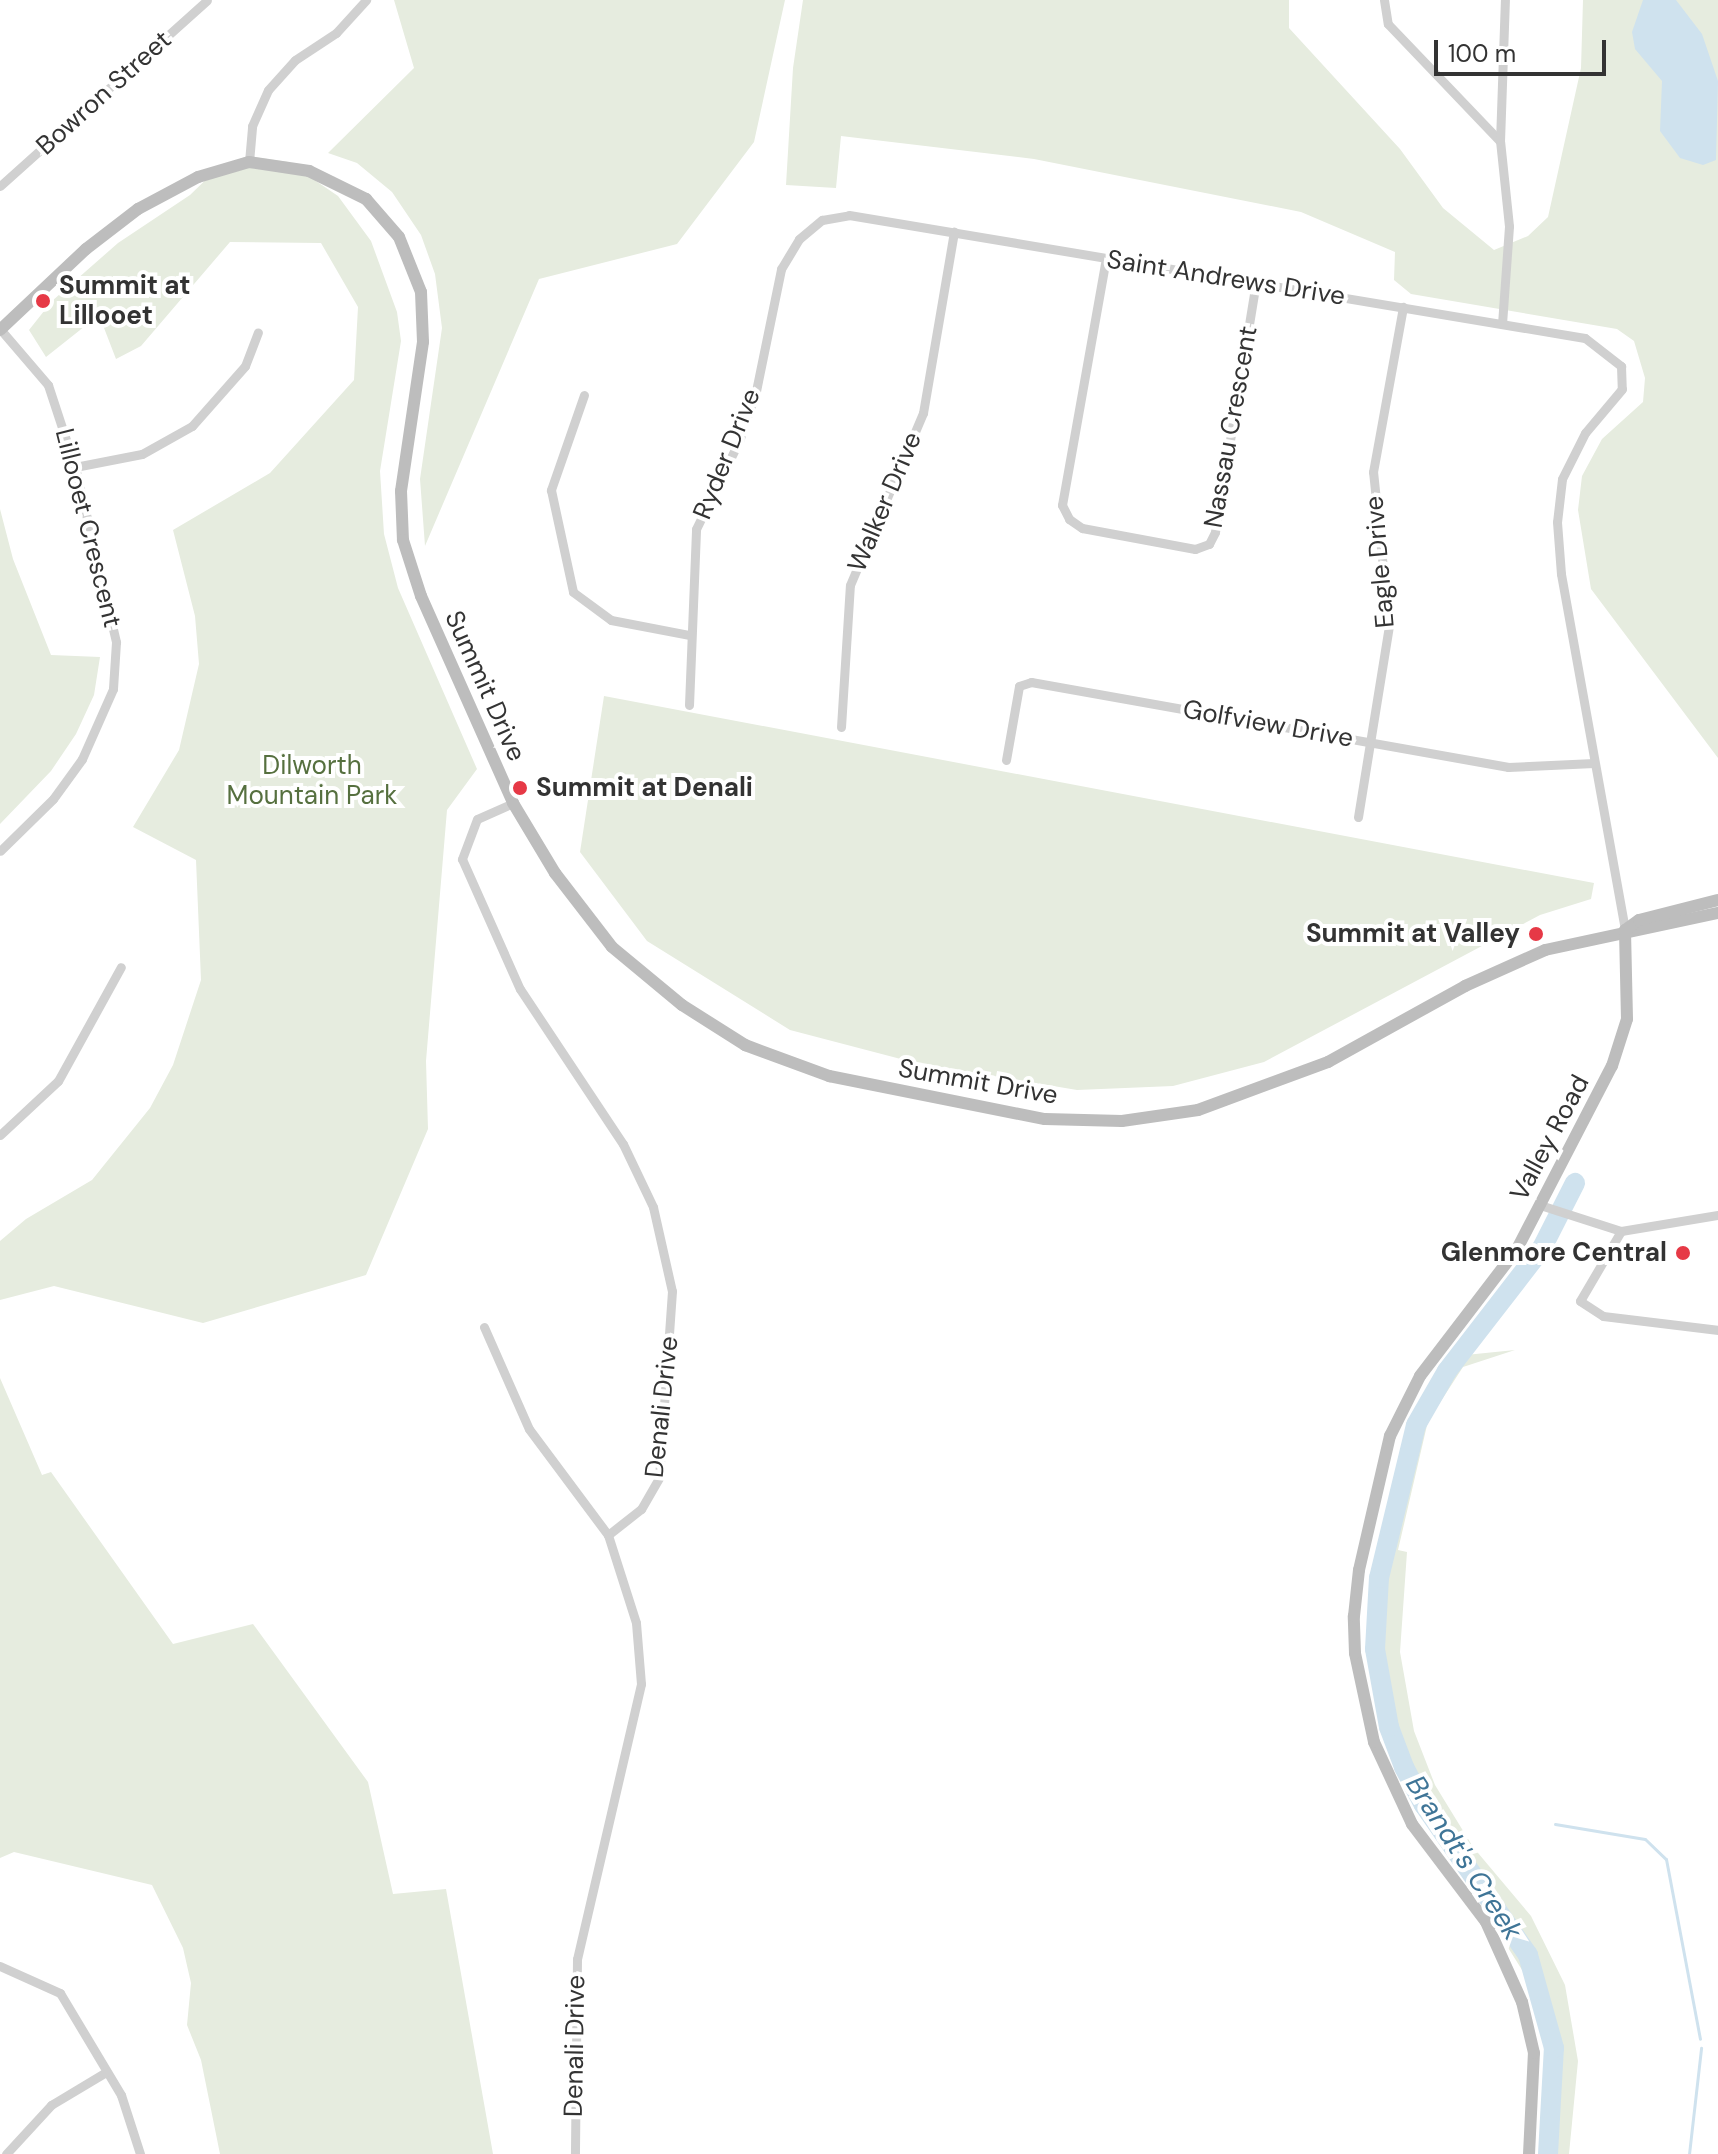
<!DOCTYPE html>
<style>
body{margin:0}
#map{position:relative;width:1718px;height:2154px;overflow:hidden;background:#fff;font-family:"DM Sans",sans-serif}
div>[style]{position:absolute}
.green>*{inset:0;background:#e6ecdf}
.water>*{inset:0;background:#cfe2ee}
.stream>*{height:3px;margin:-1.5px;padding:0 1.5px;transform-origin:1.5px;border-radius:1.5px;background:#cfe2ee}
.river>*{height:20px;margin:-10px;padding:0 10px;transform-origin:10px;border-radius:10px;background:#cfe2ee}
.street>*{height:9px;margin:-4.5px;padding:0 4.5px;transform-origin:4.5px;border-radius:4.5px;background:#d0d0d0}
.secondary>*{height:12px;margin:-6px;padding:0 6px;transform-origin:6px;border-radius:6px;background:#bdbdbd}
.dots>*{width:22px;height:22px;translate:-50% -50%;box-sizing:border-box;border:4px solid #fff;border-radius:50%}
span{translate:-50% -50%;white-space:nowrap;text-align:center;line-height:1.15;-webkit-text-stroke:8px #fff;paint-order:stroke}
.street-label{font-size:26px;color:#333}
.poi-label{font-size:26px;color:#333;font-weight:700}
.left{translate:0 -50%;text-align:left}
.right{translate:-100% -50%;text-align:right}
.park-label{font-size:26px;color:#56703f}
.water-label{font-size:28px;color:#3f7597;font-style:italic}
.scale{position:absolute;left:1434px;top:40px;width:172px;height:36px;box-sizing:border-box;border:4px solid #333;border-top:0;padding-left:10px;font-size:24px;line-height:28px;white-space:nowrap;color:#333;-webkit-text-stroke:6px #fff;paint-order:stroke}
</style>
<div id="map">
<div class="green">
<i style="clip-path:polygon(394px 0,785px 0,754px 142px,677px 244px,539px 279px,425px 546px,420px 479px,442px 328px,435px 274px,421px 235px,392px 192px,357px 163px,328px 153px,414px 68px)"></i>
<i style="clip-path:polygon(803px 0,1289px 0,1289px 28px,1400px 149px,1443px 208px,1494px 250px,1528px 236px,1548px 217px,1581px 68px,1583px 0,1718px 0,1718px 758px,1591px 589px,1578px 510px,1582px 476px,1602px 439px,1643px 402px,1645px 378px,1634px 341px,1617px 329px,1411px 294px,1394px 280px,1395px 252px,1301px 212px,1034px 159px,841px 136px,836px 188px,786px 185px,793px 68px)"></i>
<i style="clip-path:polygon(248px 156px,288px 162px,338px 196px,371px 241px,397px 312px,401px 341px,380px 471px,384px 534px,398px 588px,477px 769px,447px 810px,426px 1061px,428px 1129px,366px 1275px,203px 1323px,54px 1286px,0 1300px,0 1241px,26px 1219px,92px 1180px,150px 1108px,173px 1065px,201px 980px,196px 860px,133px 827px,179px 750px,199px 664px,195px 616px,173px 530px,270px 473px,354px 380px,358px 307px,321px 243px,230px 242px,141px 346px,116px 359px,99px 315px,46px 357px,29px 330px,52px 301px,118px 243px,190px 195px,220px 166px)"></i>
<i style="clip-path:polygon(0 509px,13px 559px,51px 655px,100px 657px,94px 695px,76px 734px,51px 771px,0 824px)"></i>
<i style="clip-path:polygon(604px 696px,1594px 883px,1591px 899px,1540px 915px,1264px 1062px,1173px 1086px,1077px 1090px,916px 1063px,790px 1030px,647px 941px,580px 852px)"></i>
<i style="clip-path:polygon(1515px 1350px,1463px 1367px,1428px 1421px,1398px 1550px,1407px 1552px,1400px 1652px,1414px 1731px,1435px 1785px,1473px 1847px,1531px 1916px,1565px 1985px,1578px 2061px,1569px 2154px,1544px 2154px,1549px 2058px,1529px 1981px,1407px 1787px,1382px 1721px,1370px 1652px,1373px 1569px,1416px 1408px,1446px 1357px)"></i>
<i style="clip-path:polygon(0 1378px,42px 1475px,51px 1472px,173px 1644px,253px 1624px,368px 1782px,393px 1894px,446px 1889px,493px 2154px,220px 2154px,201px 2060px,187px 2025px,191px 1983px,183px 1948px,152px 1885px,14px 1852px,0 1858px)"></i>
</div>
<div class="water">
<i style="clip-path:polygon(1643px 0,1676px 0,1702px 34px,1718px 81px,1716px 160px,1703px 165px,1680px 158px,1660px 131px,1662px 81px,1635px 49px,1632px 32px)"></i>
</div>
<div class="stream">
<i style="left:1555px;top:1824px;width:91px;rotate:9.5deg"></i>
<i style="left:1645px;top:1839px;width:29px;rotate:44deg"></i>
<i style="left:1666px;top:1859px;width:183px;rotate:79.3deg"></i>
<i style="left:1689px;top:2154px;width:107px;rotate:-83.5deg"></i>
</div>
<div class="river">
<i style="left:1548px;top:2154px;width:106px;rotate:-86.8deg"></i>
<i style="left:1554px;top:2048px;width:97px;rotate:-105.6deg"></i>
<i style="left:1528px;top:1955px;width:183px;rotate:-124.7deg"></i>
<i style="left:1424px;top:1805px;width:43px;rotate:-117.8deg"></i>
<i style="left:1404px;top:1767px;width:43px;rotate:-110.6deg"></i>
<i style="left:1389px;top:1727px;width:79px;rotate:-100.2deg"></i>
<i style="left:1375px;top:1649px;width:71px;rotate:-86.8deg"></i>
<i style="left:1379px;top:1578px;width:157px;rotate:-76.4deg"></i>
<i style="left:1416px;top:1425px;width:62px;rotate:-60.1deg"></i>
<i style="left:1447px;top:1371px;width:155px;rotate:-52.3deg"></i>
<i style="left:1542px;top:1248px;width:73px;rotate:-63.1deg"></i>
</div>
<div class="street">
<i style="left:1384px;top:0;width:24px;rotate:81deg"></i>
<i style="left:1388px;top:24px;width:162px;rotate:46.3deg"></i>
<i style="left:249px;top:162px;width:36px;rotate:-85deg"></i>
<i style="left:252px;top:126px;width:39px;rotate:-66deg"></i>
<i style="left:268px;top:90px;width:40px;rotate:-48deg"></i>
<i style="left:295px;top:60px;width:49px;rotate:-33.4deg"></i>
<i style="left:336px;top:33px;width:45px;rotate:-47.7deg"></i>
<i style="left:0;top:186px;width:278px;rotate:-41.9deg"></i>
<i style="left:1106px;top:258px;width:251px;rotate:100.1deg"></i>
<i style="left:1062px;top:505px;width:16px;rotate:63deg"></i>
<i style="left:1069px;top:519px;width:16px;rotate:35deg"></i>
<i style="left:1082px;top:528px;width:115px;rotate:10.5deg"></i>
<i style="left:1195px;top:549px;width:15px;rotate:-20deg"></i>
<i style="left:1209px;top:544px;width:13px;rotate:-63deg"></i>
<i style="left:1215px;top:532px;width:253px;rotate:-80.7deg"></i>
<i style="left:1502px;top:324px;width:98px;rotate:-85.9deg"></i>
<i style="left:1509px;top:226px;width:85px;rotate:-96deg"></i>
<i style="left:1500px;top:141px;width:141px;rotate:-88deg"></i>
<i style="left:0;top:329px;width:74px;rotate:49.4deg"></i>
<i style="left:48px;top:385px;width:86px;rotate:71.8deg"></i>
<i style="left:75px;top:467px;width:180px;rotate:76.8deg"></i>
<i style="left:116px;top:642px;width:47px;rotate:93.7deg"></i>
<i style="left:113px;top:689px;width:77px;rotate:113.9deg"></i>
<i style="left:82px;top:759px;width:49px;rotate:125.9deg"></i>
<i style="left:53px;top:799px;width:74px;rotate:135.5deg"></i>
<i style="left:584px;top:395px;width:101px;rotate:109.2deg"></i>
<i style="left:551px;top:490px;width:104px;rotate:77.8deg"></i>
<i style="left:573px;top:592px;width:47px;rotate:36.4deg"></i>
<i style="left:611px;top:620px;width:79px;rotate:10.9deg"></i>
<i style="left:75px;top:467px;width:68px;rotate:-11deg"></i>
<i style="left:142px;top:454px;width:57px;rotate:-29.2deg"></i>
<i style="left:192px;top:426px;width:80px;rotate:-48.5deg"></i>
<i style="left:245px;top:366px;width:36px;rotate:-69deg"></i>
<i style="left:689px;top:705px;width:176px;rotate:-87.7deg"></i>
<i style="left:696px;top:529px;width:98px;rotate:-64deg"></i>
<i style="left:739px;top:441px;width:53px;rotate:-71.2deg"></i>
<i style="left:756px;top:391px;width:125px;rotate:-78.4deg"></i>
<i style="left:781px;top:269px;width:35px;rotate:-59deg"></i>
<i style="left:799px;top:239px;width:30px;rotate:-40deg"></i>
<i style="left:822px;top:220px;width:27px;rotate:-10deg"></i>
<i style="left:849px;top:215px;width:746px;rotate:9.49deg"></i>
<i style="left:1585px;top:338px;width:46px;rotate:37.9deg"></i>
<i style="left:1621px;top:366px;width:23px;rotate:88deg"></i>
<i style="left:1622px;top:389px;width:57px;rotate:130.1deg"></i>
<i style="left:1585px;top:433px;width:51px;rotate:116.6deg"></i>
<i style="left:1562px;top:479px;width:43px;rotate:96.6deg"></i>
<i style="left:1557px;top:522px;width:52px;rotate:85.6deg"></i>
<i style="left:1561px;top:574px;width:362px;rotate:79.8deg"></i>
<i style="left:841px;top:727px;width:142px;rotate:-86.4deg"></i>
<i style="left:850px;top:585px;width:187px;rotate:-67deg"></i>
<i style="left:923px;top:413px;width:184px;rotate:-80.3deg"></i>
<i style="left:1006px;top:760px;width:75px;rotate:-80deg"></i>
<i style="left:1019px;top:686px;width:13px;rotate:-18deg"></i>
<i style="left:1031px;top:682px;width:485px;rotate:10.1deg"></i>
<i style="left:1508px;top:767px;width:86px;rotate:-2.7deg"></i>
<i style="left:513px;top:803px;width:39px;rotate:156deg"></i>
<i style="left:477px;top:819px;width:43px;rotate:110.6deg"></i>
<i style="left:462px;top:859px;width:142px;rotate:66deg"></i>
<i style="left:520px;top:989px;width:186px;rotate:56.4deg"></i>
<i style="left:623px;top:1144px;width:70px;rotate:64.5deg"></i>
<i style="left:653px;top:1207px;width:86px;rotate:77.3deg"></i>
<i style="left:672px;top:1291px;width:187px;rotate:94deg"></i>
<i style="left:659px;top:1478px;width:36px;rotate:120deg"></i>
<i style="left:641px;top:1509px;width:42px;rotate:141.8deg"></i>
<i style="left:608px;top:1535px;width:92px;rotate:72.3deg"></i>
<i style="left:636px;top:1623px;width:61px;rotate:85.3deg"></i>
<i style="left:641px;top:1684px;width:282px;rotate:103.1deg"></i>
<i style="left:577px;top:1959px;width:195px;rotate:90.6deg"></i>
<i style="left:1358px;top:817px;width:193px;rotate:-80.8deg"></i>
<i style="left:1389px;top:626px;width:155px;rotate:-95.9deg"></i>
<i style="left:1373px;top:472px;width:168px;rotate:-79.7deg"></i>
<i style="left:0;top:1135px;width:79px;rotate:-43deg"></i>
<i style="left:58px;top:1081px;width:130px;rotate:-61.1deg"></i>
<i style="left:1540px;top:1205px;width:85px;rotate:17.8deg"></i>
<i style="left:1621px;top:1231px;width:98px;rotate:-9.4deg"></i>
<i style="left:1621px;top:1231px;width:81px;rotate:120.4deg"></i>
<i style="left:1580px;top:1301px;width:27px;rotate:33deg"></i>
<i style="left:1603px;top:1316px;width:116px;rotate:6.9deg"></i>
<i style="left:484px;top:1327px;width:111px;rotate:66.2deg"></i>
<i style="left:529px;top:1429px;width:132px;rotate:53.3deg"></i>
<i style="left:0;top:1966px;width:66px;rotate:24.2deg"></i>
<i style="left:60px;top:1993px;width:119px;rotate:59.1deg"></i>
<i style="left:121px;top:2095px;width:62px;rotate:72.1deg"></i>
<i style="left:6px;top:2154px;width:67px;rotate:-47.4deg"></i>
<i style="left:51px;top:2105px;width:64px;rotate:-31deg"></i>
</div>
<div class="secondary">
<i style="left:0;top:330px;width:118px;rotate:-43.3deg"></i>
<i style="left:86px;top:249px;width:66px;rotate:-37.6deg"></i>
<i style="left:138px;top:209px;width:68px;rotate:-28.1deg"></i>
<i style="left:198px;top:177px;width:53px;rotate:-16.4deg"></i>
<i style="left:249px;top:162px;width:61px;rotate:8.5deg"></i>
<i style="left:309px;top:171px;width:64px;rotate:26.2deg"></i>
<i style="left:366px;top:199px;width:50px;rotate:49deg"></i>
<i style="left:399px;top:237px;width:59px;rotate:68.2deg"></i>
<i style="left:421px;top:292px;width:50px;rotate:87.7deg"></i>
<i style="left:423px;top:342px;width:151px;rotate:98.4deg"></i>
<i style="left:401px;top:491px;width:49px;rotate:87.7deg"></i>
<i style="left:403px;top:540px;width:59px;rotate:72.2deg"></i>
<i style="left:421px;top:596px;width:227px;rotate:66deg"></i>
<i style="left:513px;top:803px;width:82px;rotate:59deg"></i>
<i style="left:555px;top:873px;width:93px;rotate:52.4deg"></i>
<i style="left:612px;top:947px;width:91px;rotate:39.6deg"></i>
<i style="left:682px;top:1005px;width:75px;rotate:32.4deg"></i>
<i style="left:745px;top:1045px;width:90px;rotate:20.3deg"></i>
<i style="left:829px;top:1076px;width:220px;rotate:11.3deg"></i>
<i style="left:1045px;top:1119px;width:77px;rotate:1.5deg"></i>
<i style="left:1122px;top:1121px;width:77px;rotate:-8.2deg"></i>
<i style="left:1198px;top:1110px;width:139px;rotate:-20.3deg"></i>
<i style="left:1328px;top:1062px;width:157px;rotate:-29deg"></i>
<i style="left:1465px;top:986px;width:88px;rotate:-24.2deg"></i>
<i style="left:1545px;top:950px;width:177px;rotate:-12.1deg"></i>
<i style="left:1625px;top:930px;width:17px;rotate:-36deg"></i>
<i style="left:1639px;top:920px;width:81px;rotate:-14.2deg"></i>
<i style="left:1529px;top:2154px;width:101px;rotate:-87.2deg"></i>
<i style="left:1534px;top:2053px;width:52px;rotate:-103.2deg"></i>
<i style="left:1522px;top:2002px;width:88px;rotate:-114.2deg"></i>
<i style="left:1486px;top:1922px;width:123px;rotate:-127.1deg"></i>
<i style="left:1412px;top:1824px;width:90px;rotate:-114.9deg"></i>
<i style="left:1374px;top:1742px;width:91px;rotate:-102.1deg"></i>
<i style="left:1355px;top:1653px;width:37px;rotate:-92deg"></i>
<i style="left:1354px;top:1616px;width:46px;rotate:-83.8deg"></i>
<i style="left:1359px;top:1570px;width:138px;rotate:-77deg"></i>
<i style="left:1390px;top:1436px;width:67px;rotate:-63.4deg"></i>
<i style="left:1420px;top:1376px;width:160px;rotate:-52.6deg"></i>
<i style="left:1517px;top:1249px;width:206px;rotate:-62.6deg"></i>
<i style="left:1612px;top:1066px;width:49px;rotate:-72.3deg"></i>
<i style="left:1627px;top:1019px;width:89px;rotate:-91.3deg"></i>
</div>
<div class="dots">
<i style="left:43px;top:301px;background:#e63946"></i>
<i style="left:520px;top:788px;background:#e63946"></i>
<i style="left:1536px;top:934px;background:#e63946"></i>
<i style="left:1683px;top:1253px;background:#e63946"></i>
</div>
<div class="street-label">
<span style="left:104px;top:93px;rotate:-42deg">Bowron Street</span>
<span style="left:1226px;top:278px;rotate:9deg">Saint Andrews Drive</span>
<span style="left:1231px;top:427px;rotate:-80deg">Nassau Crescent</span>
<span style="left:727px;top:454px;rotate:-68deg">Ryder Drive</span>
<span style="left:885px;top:502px;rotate:-67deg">Walker Drive</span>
<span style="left:88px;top:528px;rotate:76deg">Lillooet Crescent</span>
<span style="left:1380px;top:562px;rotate:-95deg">Eagle Drive</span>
<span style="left:485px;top:686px;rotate:66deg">Summit Drive</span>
<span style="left:1268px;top:724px;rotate:10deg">Golfview Drive</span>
<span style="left:978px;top:1082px;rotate:10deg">Summit Drive</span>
<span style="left:1550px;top:1138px;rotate:-62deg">Valley Road</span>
<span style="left:662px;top:1407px;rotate:-84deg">Denali Drive</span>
<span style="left:575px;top:2046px;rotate:-89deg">Denali Drive</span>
</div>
<div class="poi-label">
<span class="left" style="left:59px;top:301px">Summit at<br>Lillooet</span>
<span class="left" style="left:536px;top:788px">Summit at Denali</span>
<span class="right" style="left:1520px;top:934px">Summit at Valley</span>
<span class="right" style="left:1667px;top:1253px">Glenmore Central</span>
</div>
<div class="park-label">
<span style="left:312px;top:781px">Dilworth<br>Mountain Park</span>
</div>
<div class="water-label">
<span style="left:1464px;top:1858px;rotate:57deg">Brandt's Creek</span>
</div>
<div class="scale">100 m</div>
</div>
